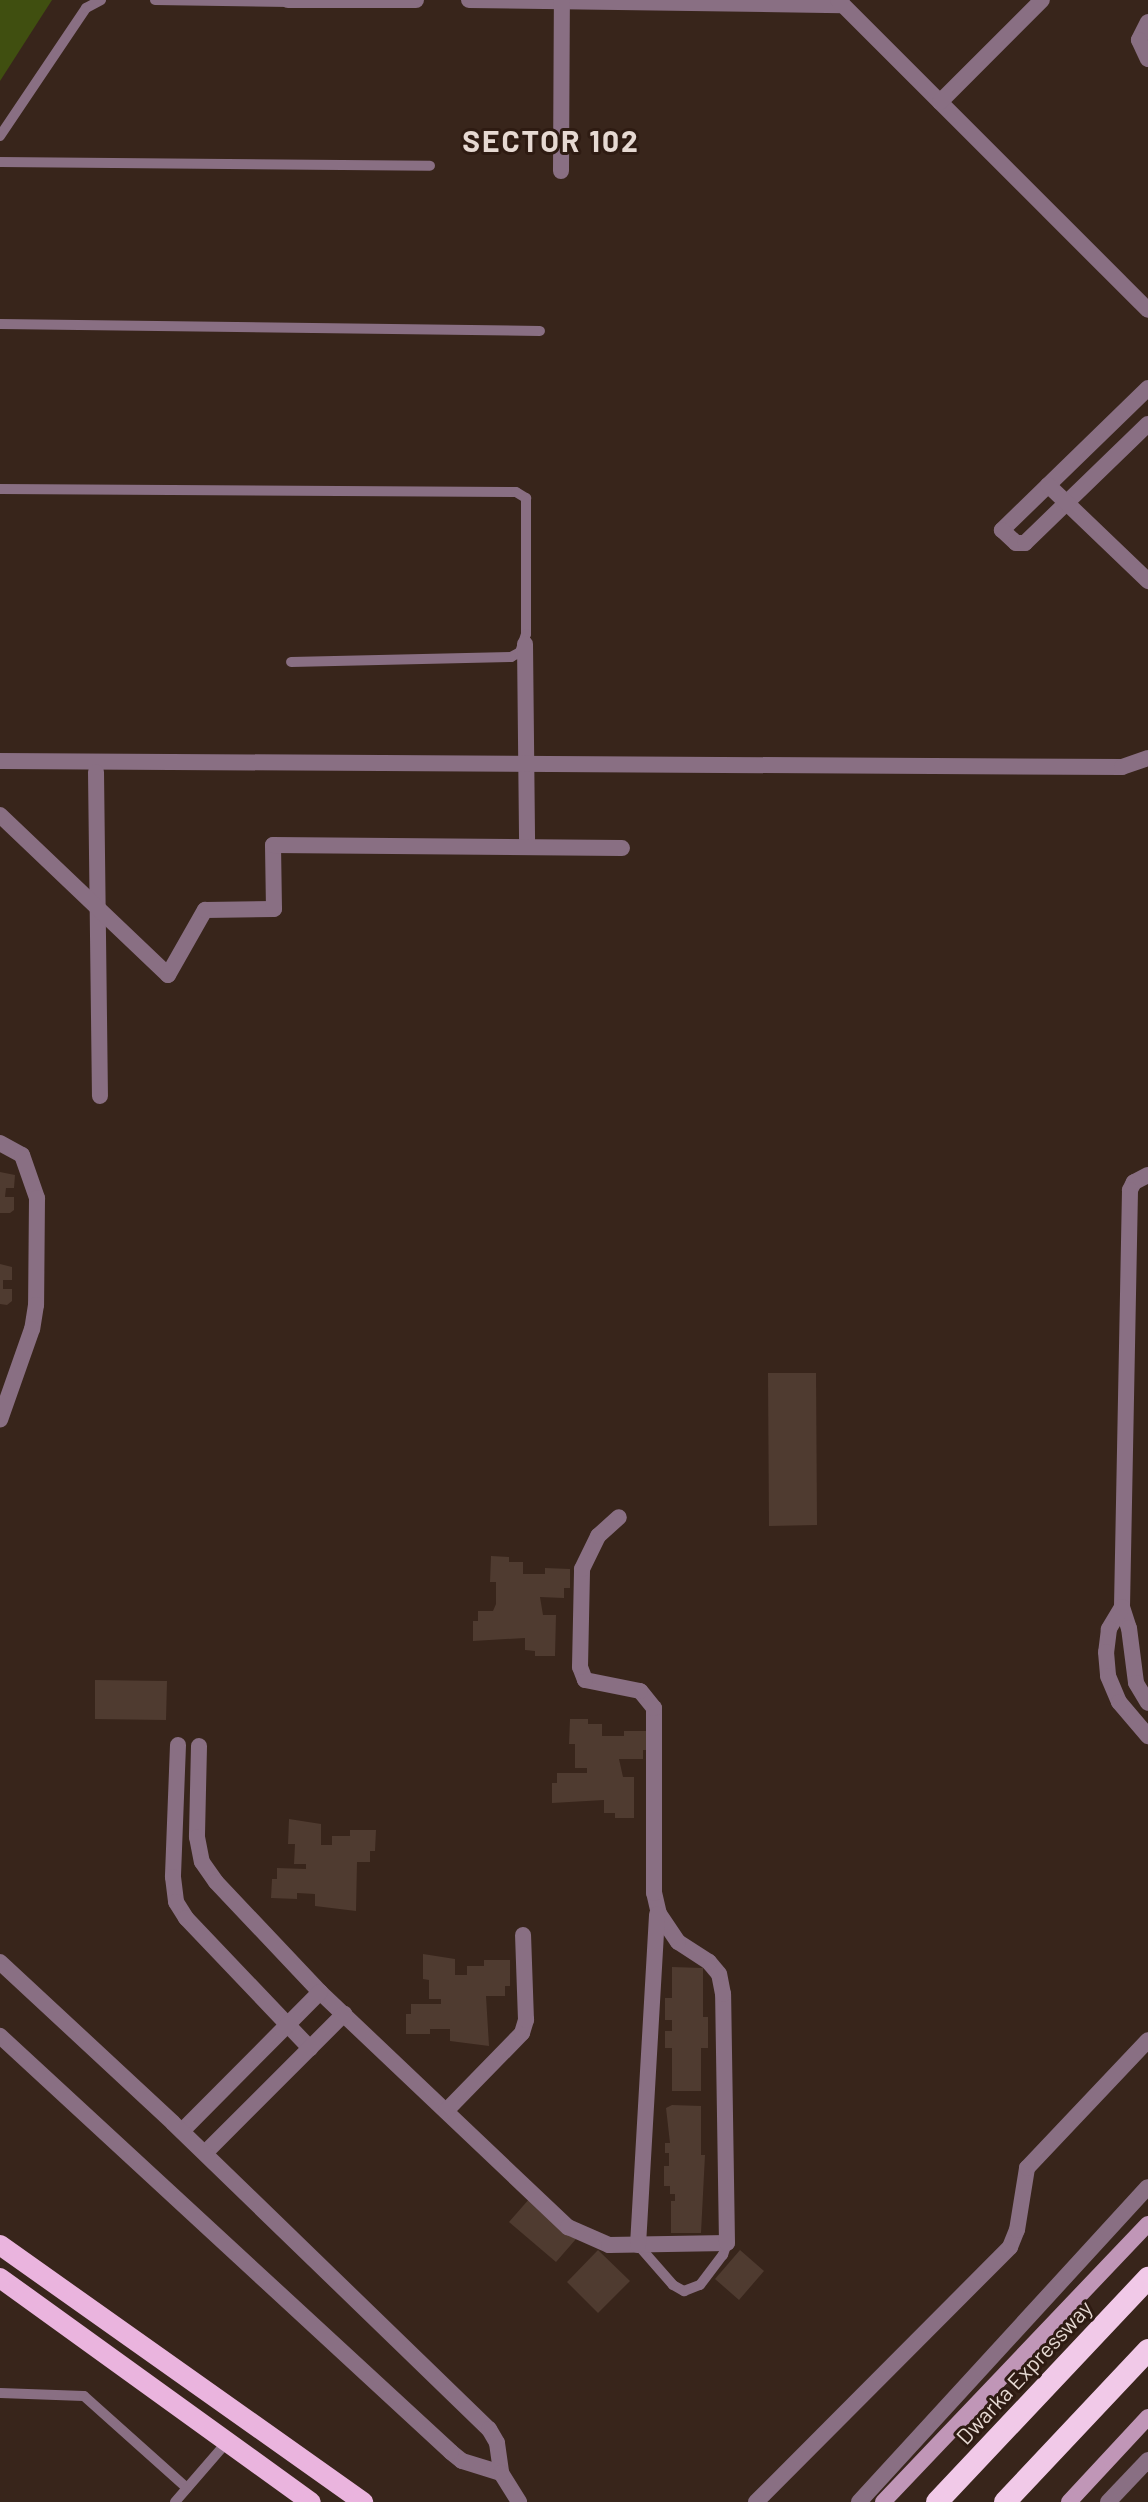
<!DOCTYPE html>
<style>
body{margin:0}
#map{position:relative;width:1148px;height:2502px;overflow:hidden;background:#38251b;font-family:Barlow,sans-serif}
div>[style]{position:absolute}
.green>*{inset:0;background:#404f10}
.building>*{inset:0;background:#4f3b30}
.service>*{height:10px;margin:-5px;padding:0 5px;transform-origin:5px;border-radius:5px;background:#896f83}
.minor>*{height:16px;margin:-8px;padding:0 8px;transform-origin:8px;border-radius:8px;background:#896f83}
.tertiary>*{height:16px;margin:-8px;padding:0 8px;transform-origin:8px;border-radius:8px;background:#896f83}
.secondary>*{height:16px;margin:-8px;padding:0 8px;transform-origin:8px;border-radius:8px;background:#c096b7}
.primary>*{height:20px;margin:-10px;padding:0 10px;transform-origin:10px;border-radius:10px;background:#eab4de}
.trunk>*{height:22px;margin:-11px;padding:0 11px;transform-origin:11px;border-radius:11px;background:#f1c9e8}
span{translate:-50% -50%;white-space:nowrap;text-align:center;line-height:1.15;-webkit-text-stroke:6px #2e1b12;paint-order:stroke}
.street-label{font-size:22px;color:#e6d9d2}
.district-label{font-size:30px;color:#e6d9d2;font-weight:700;letter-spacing:2px}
</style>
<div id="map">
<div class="green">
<i style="clip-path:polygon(0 0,52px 0,0 81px)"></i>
</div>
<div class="building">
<i style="clip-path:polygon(0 1172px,15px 1175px,14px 1188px,6px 1188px,5px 1197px,14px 1197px,14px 1210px,10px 1213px,0 1213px)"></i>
<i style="clip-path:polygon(0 1264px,12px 1267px,12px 1280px,3px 1280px,3px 1289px,12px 1289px,12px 1301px,7px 1305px,0 1304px)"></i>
<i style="clip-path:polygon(768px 1373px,816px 1373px,817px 1525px,769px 1526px)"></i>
<i style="clip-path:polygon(491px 1556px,509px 1557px,509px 1562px,523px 1562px,523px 1574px,545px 1574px,545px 1568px,570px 1569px,570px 1588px,564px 1588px,564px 1598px,540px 1597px,543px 1615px,556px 1615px,555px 1656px,535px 1656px,535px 1651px,525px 1650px,525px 1638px,473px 1641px,473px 1621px,478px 1621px,478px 1611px,493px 1611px,496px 1604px,496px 1582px,490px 1582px)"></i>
<i style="clip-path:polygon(95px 1680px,167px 1681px,166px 1720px,95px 1719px)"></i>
<i style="clip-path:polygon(570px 1719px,588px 1719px,588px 1724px,602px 1724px,602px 1736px,624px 1736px,624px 1731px,649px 1731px,649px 1750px,643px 1750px,643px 1759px,619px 1759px,623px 1777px,634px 1777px,634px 1818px,615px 1818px,615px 1813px,604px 1813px,604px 1800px,552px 1803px,552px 1783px,557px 1783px,557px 1773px,587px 1773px,587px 1768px,575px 1768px,575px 1744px,569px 1744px)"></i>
<i style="clip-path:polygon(289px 1819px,321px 1824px,321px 1845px,332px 1845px,332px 1836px,350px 1836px,350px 1830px,376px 1830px,375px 1851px,370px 1851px,370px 1862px,357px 1862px,356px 1911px,315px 1906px,315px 1894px,297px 1893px,297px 1899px,271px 1898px,272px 1879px,277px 1879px,277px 1868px,306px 1869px,306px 1864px,294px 1864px,295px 1844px,288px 1844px)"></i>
<i style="clip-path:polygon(423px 1954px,455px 1959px,455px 1975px,467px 1975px,467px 1966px,484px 1966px,484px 1960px,510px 1960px,510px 1986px,505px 1986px,505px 1996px,486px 1996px,489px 2046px,450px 2041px,450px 2029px,430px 2029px,430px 2034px,406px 2034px,406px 2014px,411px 2014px,411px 2004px,441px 2004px,441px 1999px,429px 1999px,429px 1980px,423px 1979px)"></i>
<i style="clip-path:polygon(672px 1967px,703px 1968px,703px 2017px,708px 2017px,708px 2048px,701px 2048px,701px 2091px,672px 2091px,672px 2048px,665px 2048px,665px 2031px,672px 2031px,672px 2020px,665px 2020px,665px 1998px,672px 1998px)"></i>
<i style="clip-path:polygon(672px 2105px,701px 2106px,701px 2155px,705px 2155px,701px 2233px,671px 2233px,671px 2201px,675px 2201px,675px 2194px,670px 2194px,670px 2186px,664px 2186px,664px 2166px,669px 2166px,669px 2153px,665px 2153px,665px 2143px,670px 2143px,666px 2108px)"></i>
<i style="clip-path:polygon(530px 2198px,576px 2239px,556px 2262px,509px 2222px)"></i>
<i style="clip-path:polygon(598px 2250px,630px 2281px,598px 2313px,567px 2282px)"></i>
<i style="clip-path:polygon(740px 2250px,764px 2271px,739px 2300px,715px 2279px)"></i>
</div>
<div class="service">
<i style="left:155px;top:0;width:135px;rotate:0.8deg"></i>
<i style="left:0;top:136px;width:154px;rotate:-56.1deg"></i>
<i style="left:86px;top:8px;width:17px;rotate:-28deg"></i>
<i style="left:0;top:162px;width:430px;rotate:0.5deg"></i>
<i style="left:0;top:324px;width:540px;rotate:0.74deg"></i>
<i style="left:0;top:489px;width:516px;rotate:0.33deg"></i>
<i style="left:516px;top:492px;width:12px;rotate:31deg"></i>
<i style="left:526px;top:498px;width:136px;rotate:90deg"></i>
<i style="left:526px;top:634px;width:19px;rotate:108deg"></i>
<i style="left:520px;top:652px;width:10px;rotate:151deg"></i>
<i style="left:511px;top:657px;width:220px;rotate:178.7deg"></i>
<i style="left:638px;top:2245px;width:53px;rotate:48.8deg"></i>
<i style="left:673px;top:2285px;width:13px;rotate:29deg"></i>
<i style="left:684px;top:2291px;width:17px;rotate:-21deg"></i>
<i style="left:700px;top:2285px;width:38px;rotate:-53deg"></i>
<i style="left:723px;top:2255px;width:13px;rotate:-72deg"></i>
<i style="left:0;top:2393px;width:84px;rotate:2deg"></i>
<i style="left:84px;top:2396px;width:138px;rotate:41.8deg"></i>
<i style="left:175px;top:2502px;width:79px;rotate:-49.1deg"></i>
</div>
<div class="minor">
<i style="left:288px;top:0;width:128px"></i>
<i style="left:469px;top:0;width:374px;rotate:0.8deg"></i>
<i style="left:838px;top:0;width:438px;rotate:45deg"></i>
<i style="left:1148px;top:22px;width:20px;rotate:117deg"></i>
<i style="left:1139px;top:40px;width:21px;rotate:65deg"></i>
<i style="left:940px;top:102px;width:144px;rotate:-45deg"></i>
<i style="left:561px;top:171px;width:171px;rotate:-89.7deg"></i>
<i style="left:1148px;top:388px;width:204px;rotate:135.8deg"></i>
<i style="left:1002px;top:530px;width:19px;rotate:43deg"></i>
<i style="left:1016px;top:543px;width:9px"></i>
<i style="left:1025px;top:543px;width:171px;rotate:-44.1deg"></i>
<i style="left:1048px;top:485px;width:139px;rotate:43.8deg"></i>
<i style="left:525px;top:644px;width:203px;rotate:89.4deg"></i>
<i style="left:0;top:761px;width:1122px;rotate:0.31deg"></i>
<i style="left:1122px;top:767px;width:28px;rotate:-19deg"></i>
<i style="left:96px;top:772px;width:324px;rotate:89.3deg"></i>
<i style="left:0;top:815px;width:232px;rotate:43.6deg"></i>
<i style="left:168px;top:975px;width:75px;rotate:-60.4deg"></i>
<i style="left:205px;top:910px;width:69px;rotate:-0.8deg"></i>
<i style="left:274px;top:909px;width:64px;rotate:-90.9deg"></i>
<i style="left:273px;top:845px;width:349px;rotate:0.5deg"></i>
<i style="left:0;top:1143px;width:25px;rotate:29deg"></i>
<i style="left:22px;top:1155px;width:46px;rotate:70.8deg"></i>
<i style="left:37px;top:1198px;width:107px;rotate:90.5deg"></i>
<i style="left:36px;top:1305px;width:24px;rotate:99deg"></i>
<i style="left:32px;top:1329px;width:96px;rotate:109.4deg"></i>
<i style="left:1148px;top:1175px;width:16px;rotate:153deg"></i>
<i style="left:1134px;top:1182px;width:9px;rotate:117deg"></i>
<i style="left:1130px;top:1190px;width:417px;rotate:91.1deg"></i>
<i style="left:1122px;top:1607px;width:22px;rotate:72deg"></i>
<i style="left:1129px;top:1628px;width:55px;rotate:82.7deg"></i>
<i style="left:1136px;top:1683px;width:23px;rotate:59deg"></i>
<i style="left:1122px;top:1607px;width:26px;rotate:121deg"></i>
<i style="left:1109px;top:1629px;width:23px;rotate:97deg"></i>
<i style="left:1106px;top:1652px;width:24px;rotate:85deg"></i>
<i style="left:1108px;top:1676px;width:28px;rotate:67deg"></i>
<i style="left:1119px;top:1702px;width:45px;rotate:49.5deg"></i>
<i style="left:178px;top:1745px;width:132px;rotate:92.2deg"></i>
<i style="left:173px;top:1877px;width:25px;rotate:83deg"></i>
<i style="left:176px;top:1902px;width:19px;rotate:58deg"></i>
<i style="left:186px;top:1918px;width:180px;rotate:46.4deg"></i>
<i style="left:199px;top:1746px;width:91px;rotate:91.3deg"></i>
<i style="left:197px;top:1837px;width:25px;rotate:79deg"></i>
<i style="left:202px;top:1862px;width:24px;rotate:55deg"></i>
<i style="left:216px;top:1882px;width:151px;rotate:46.6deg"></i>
<i style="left:320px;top:1992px;width:342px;rotate:43.5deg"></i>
<i style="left:568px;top:2227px;width:45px;rotate:23.7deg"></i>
<i style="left:609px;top:2245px;width:118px;rotate:-1deg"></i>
<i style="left:727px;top:2243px;width:249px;rotate:-90.9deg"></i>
<i style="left:723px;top:1994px;width:20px;rotate:-101deg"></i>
<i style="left:719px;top:1974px;width:16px;rotate:-130deg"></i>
<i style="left:709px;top:1962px;width:37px;rotate:-147deg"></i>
<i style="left:678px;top:1942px;width:34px;rotate:-124deg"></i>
<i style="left:659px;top:1914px;width:22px;rotate:-103deg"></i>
<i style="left:654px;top:1893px;width:185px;rotate:-90deg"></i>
<i style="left:654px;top:1708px;width:22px;rotate:-129deg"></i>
<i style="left:640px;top:1691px;width:56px;rotate:-168.7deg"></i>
<i style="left:585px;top:1680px;width:14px;rotate:-111deg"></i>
<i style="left:580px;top:1667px;width:98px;rotate:-88.8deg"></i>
<i style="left:582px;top:1569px;width:37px;rotate:-64deg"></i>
<i style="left:598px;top:1536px;width:28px;rotate:-42deg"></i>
<i style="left:446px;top:2111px;width:109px;rotate:-45.7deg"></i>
<i style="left:522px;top:2033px;width:14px;rotate:-73deg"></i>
<i style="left:526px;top:2020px;width:85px;rotate:-92deg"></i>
<i style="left:182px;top:2131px;width:196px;rotate:-45.2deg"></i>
<i style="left:205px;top:2153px;width:197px;rotate:-45deg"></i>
<i style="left:638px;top:2245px;width:331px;rotate:-86.7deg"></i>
<i style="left:756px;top:2502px;width:360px;rotate:-45.1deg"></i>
<i style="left:1010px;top:2247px;width:18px;rotate:-68deg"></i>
<i style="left:1017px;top:2230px;width:63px;rotate:-80.8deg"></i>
<i style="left:1027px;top:2168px;width:176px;rotate:-46.6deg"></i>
</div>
<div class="tertiary">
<i style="left:0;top:1962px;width:236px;rotate:42.9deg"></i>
<i style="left:173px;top:2123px;width:440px;rotate:44.1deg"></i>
<i style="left:489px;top:2429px;width:16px;rotate:60deg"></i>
<i style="left:497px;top:2443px;width:30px;rotate:82deg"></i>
<i style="left:501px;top:2473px;width:41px;rotate:-162.9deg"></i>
<i style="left:462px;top:2461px;width:14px;rotate:-141deg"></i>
<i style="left:451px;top:2452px;width:614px;rotate:-137.31deg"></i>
<i style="left:501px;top:2473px;width:34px;rotate:58deg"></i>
<i style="left:859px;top:2502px;width:427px;rotate:-47.5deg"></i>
<i style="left:1108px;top:2502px;width:58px;rotate:-46.4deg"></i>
</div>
<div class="secondary">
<i style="left:883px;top:2502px;width:384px;rotate:-46.4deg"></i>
<i style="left:1069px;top:2502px;width:116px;rotate:-47.1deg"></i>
</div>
<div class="primary">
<i style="left:0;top:2245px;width:445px;rotate:35.3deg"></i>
<i style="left:0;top:2278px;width:383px;rotate:35.8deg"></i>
</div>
<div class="trunk">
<i style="left:937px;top:2502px;width:308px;rotate:-46.7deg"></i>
<i style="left:1005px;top:2502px;width:209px;rotate:-46.7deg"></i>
</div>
<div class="street-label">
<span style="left:1024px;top:2372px;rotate:-47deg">Dwarka Expressway</span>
</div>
<div class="district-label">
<span style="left:551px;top:140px">SECTOR 102</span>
</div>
</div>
